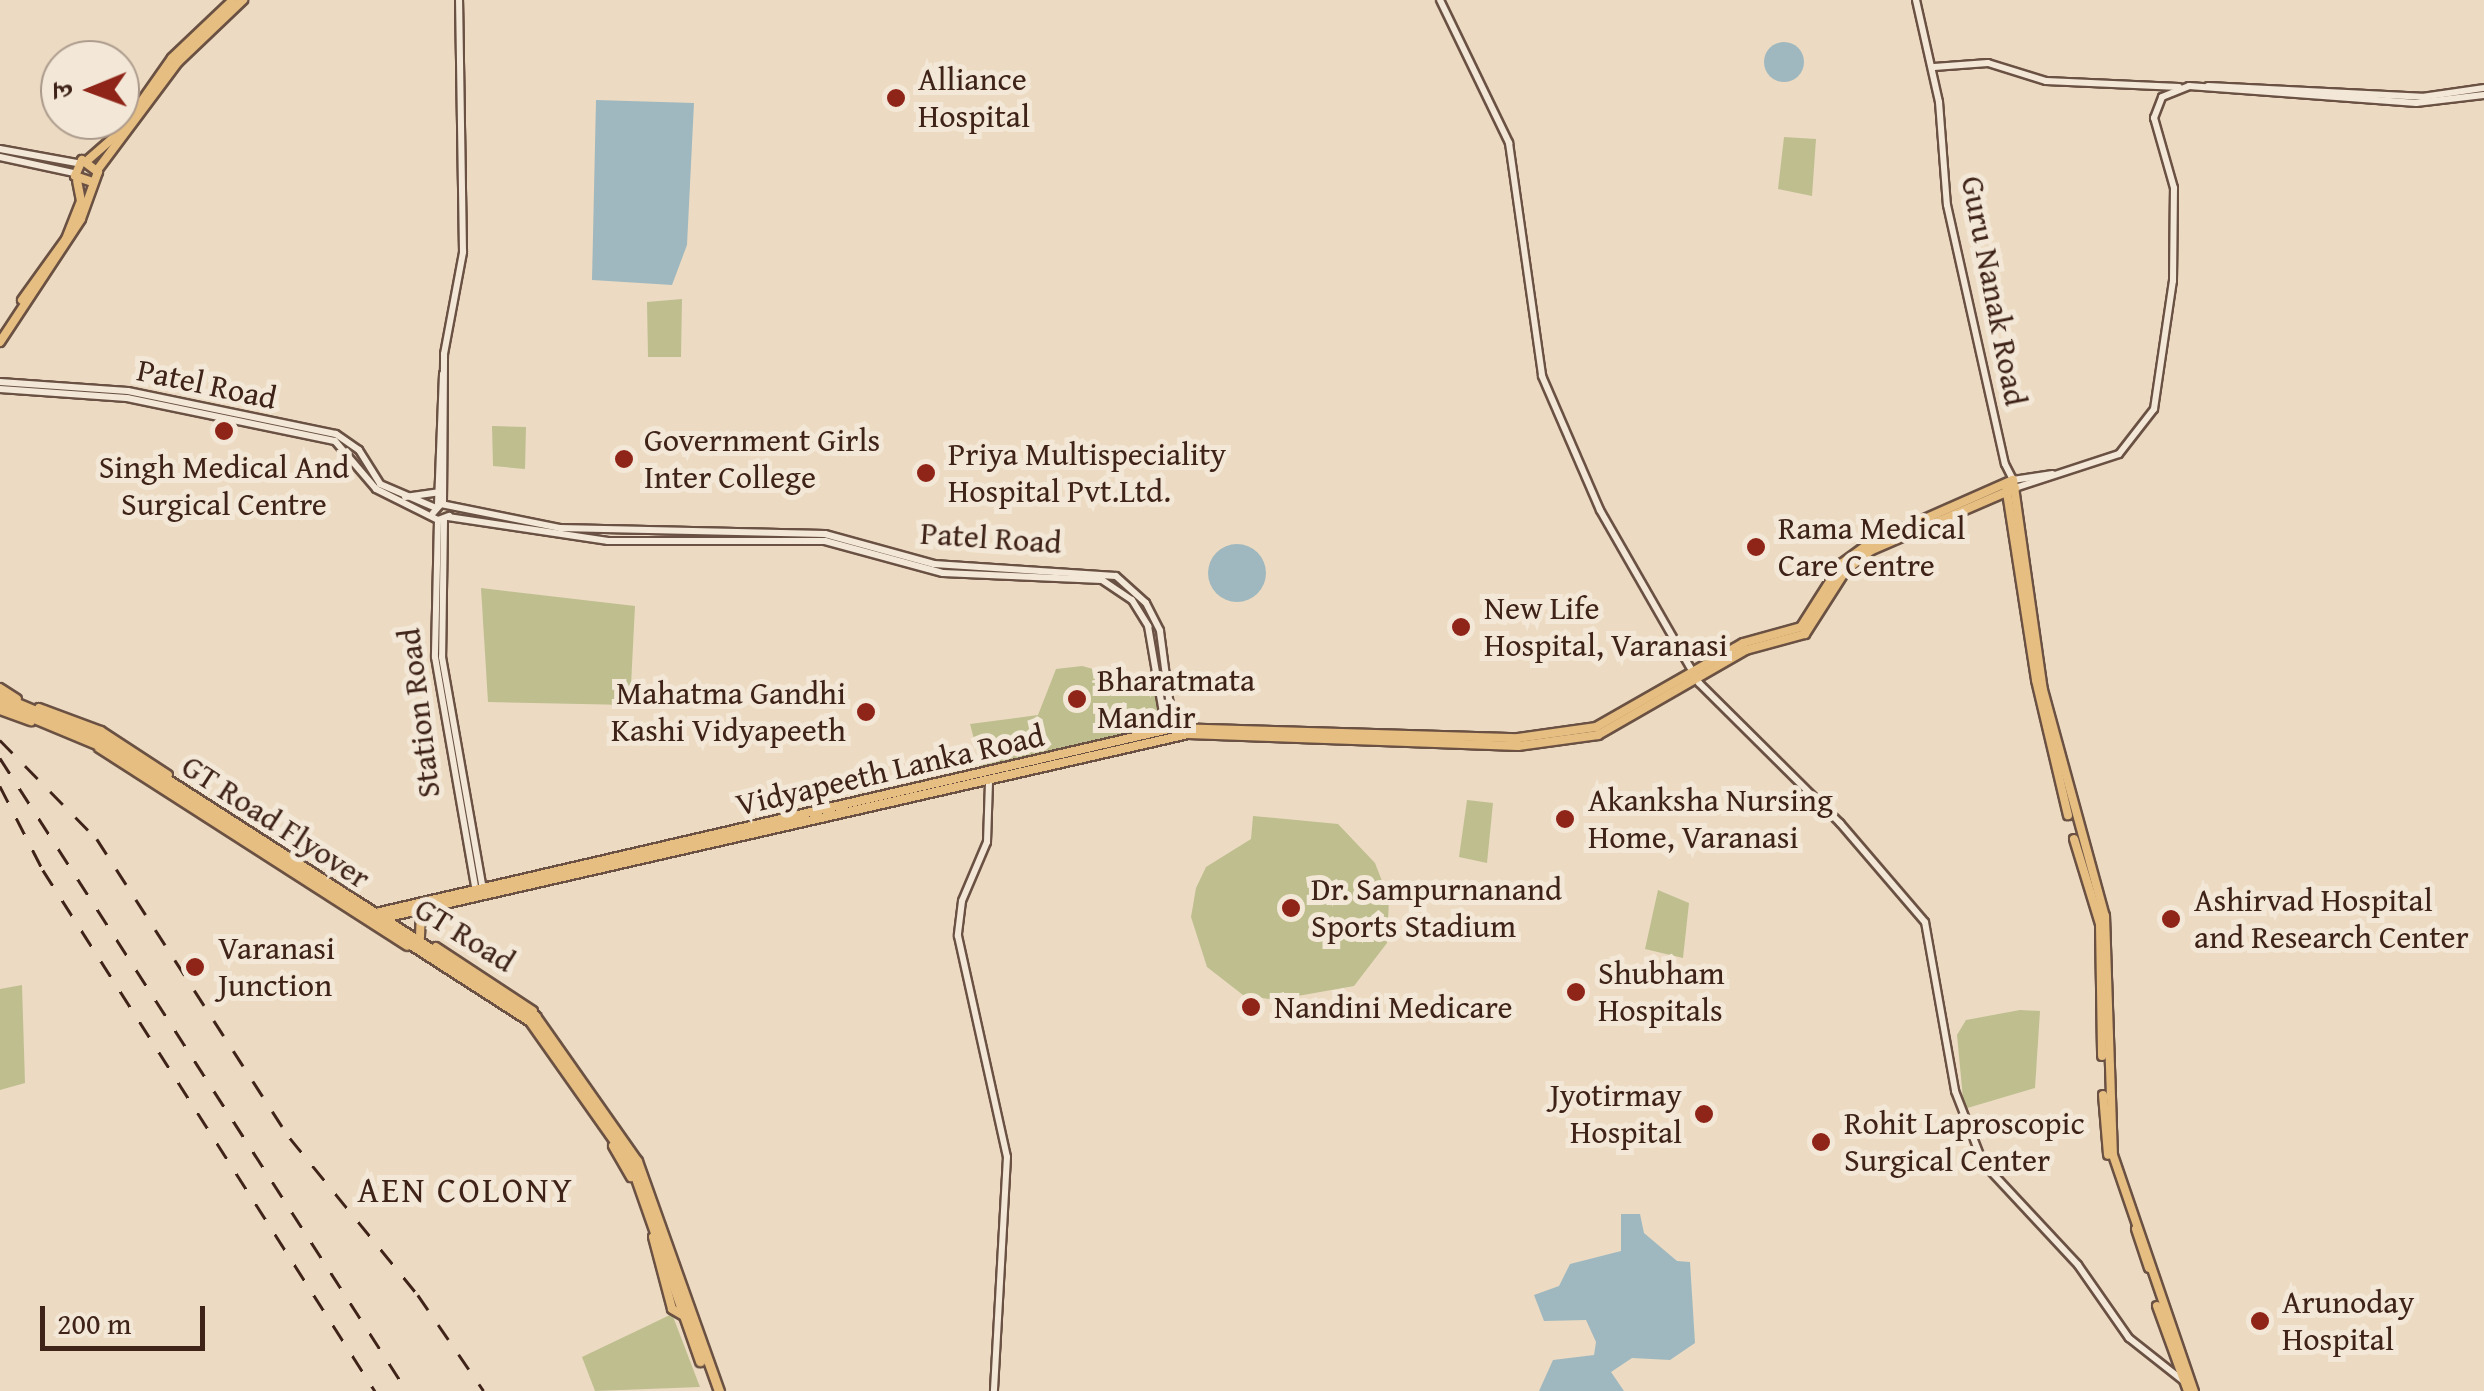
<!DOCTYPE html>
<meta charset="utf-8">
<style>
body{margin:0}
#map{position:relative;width:2484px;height:1391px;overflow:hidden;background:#ecdbc2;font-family:"Gentium Book Plus","Noto Serif Devanagari",serif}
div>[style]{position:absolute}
.green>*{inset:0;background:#bebe8f}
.water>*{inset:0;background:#9fb8bf}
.round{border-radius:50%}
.roads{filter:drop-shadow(2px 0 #6a5143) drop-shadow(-2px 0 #6a5143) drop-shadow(0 2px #6a5143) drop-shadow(0 -2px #6a5143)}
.tertiary>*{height:6px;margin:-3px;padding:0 3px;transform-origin:3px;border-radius:3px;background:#f3e8d7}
.primary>*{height:8px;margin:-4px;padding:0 4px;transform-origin:4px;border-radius:4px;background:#e6be81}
.trunk>*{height:9px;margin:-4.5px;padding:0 4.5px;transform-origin:4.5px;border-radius:4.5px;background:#e6be81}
.rail>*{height:2.5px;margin-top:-1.25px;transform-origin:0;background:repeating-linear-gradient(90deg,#3f2319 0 18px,transparent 0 36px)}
.dots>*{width:28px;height:28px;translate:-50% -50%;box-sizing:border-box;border:5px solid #f3e8d7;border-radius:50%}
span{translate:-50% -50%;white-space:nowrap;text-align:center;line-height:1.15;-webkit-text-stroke:10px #f3e8d7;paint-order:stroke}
.poi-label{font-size:32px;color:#3f2319}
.left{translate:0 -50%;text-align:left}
.right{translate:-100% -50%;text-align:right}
.street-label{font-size:32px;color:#3f2319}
.neighbourhood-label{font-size:35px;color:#3f2319;letter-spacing:2.5px}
.north{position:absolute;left:40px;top:40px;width:100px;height:100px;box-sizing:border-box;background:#f3e8d7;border:2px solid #ab998b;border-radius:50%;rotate:269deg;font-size:28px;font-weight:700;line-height:40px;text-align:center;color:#3f2319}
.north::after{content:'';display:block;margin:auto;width:35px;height:45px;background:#8f2418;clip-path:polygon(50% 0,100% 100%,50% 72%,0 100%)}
.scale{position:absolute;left:40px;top:1306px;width:165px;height:45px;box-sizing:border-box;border:5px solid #3f2319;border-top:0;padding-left:12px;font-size:30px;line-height:35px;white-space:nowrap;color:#3f2319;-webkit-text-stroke:8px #f3e8d7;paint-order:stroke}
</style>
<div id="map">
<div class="green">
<i style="clip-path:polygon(1784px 137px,1816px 139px,1812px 196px,1778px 189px)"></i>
<i style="clip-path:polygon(682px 299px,681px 357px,648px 357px,647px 302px)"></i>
<i style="clip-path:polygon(492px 426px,526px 427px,525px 469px,493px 466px)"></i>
<i style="clip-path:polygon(481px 588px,635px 606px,630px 705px,488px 702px)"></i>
<i style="clip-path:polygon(1082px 666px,1160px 687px,1162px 732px,982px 770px,970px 724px,1038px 715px,1056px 669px)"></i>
<i style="clip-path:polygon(1467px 800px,1493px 803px,1487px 863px,1459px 857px)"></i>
<i style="clip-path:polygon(1253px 816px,1338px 824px,1375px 863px,1389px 899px,1387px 943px,1354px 986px,1275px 1000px,1243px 995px,1207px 967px,1191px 917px,1196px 888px,1206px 867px,1251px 839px)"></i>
<i style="clip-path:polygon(1658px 890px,1689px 903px,1683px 958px,1645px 949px)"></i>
<i style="clip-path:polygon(22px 985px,25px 1083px,0 1090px,0 989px)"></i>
<i style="clip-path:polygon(2020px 1010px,2040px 1011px,2035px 1088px,1964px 1109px,1957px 1035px,1966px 1020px)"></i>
<i style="clip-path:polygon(672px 1314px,700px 1387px,595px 1391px,582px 1357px)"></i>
</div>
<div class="water">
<i class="round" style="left:1764px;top:42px;width:40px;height:40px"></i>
<i style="clip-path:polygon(596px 100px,694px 103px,687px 245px,672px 285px,592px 280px)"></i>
<i class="round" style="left:1208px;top:544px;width:58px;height:58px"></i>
<i style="clip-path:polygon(1621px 1214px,1640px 1214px,1644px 1233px,1677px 1261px,1690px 1262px,1695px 1343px,1670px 1360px,1632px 1358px,1611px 1372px,1624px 1391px,1539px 1391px,1553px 1360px,1594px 1355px,1596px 1342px,1586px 1320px,1544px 1321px,1534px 1295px,1559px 1286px,1570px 1264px,1621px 1251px)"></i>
</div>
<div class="roads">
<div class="tertiary">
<i style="left:1440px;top:0;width:159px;rotate:64.2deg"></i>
<i style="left:1509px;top:143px;width:235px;rotate:81.9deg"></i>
<i style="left:1542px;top:376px;width:146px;rotate:66.6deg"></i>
<i style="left:1600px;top:510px;width:199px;rotate:60.2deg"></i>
<i style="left:1699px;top:683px;width:199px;rotate:44.8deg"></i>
<i style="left:1840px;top:823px;width:130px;rotate:49.4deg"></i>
<i style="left:1925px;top:922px;width:172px;rotate:79.9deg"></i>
<i style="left:1955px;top:1091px;width:77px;rotate:68.7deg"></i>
<i style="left:1983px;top:1163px;width:139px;rotate:47deg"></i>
<i style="left:2078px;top:1265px;width:89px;rotate:55.1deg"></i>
<i style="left:2129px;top:1338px;width:73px;rotate:38.3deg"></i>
<i style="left:1916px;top:0;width:105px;rotate:77.3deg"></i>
<i style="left:1939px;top:102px;width:103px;rotate:85.6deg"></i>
<i style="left:1947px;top:205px;width:265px;rotate:77.4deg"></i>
<i style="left:2005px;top:464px;width:18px;rotate:63deg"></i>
<i style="left:2013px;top:480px;width:40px;rotate:-8.5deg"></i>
<i style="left:1934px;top:67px;width:54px;rotate:-4.2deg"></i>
<i style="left:1988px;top:63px;width:61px;rotate:17.2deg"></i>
<i style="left:2046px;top:81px;width:133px;rotate:2.6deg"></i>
<i style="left:2208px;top:86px;width:214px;rotate:2.9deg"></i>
<i style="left:2422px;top:97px;width:63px;rotate:-8.3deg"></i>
<i style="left:0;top:149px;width:78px;rotate:10.3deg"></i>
<i style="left:0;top:157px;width:76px;rotate:12.2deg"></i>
<i style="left:0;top:382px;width:128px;rotate:4deg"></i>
<i style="left:128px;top:391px;width:212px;rotate:11.7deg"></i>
<i style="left:336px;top:434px;width:28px;rotate:35deg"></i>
<i style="left:359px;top:450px;width:40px;rotate:58deg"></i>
<i style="left:380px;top:484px;width:59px;rotate:23.1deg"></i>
<i style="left:0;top:389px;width:127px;rotate:4.1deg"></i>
<i style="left:127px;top:398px;width:212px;rotate:11.7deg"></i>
<i style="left:335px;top:441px;width:63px;rotate:49.5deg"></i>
<i style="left:376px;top:489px;width:69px;rotate:26.6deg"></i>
<i style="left:438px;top:520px;width:12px;rotate:-20deg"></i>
<i style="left:2015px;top:488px;width:109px;rotate:-18.1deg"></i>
<i style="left:2119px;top:454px;width:57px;rotate:-52.1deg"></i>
<i style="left:2154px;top:409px;width:129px;rotate:-81.6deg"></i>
<i style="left:2173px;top:281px;width:93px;rotate:-89.4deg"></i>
<i style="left:2174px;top:188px;width:73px;rotate:-105.9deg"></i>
<i style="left:2154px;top:118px;width:22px;rotate:-69deg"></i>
<i style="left:2162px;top:97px;width:29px;rotate:-22deg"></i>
<i style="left:2189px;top:86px;width:228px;rotate:4.3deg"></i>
<i style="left:2416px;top:103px;width:68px;rotate:-6.7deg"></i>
<i style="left:405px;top:497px;width:34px;rotate:-8deg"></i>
<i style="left:438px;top:504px;width:130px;rotate:-87.8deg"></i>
<i style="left:443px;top:504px;width:150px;rotate:-89.6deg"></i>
<i style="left:444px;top:354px;width:104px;rotate:-79.4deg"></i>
<i style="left:463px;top:252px;width:252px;rotate:-90.9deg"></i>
<i style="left:433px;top:513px;width:12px;rotate:-48deg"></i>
<i style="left:441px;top:504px;width:121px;rotate:11.4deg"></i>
<i style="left:560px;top:528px;width:265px;rotate:1.3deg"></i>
<i style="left:825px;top:534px;width:113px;rotate:15.4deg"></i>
<i style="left:934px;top:564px;width:182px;rotate:3.8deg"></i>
<i style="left:1116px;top:576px;width:40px;rotate:42deg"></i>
<i style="left:1146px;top:603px;width:31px;rotate:63deg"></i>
<i style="left:1160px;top:631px;width:99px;rotate:82.4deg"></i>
<i style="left:448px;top:517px;width:162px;rotate:8.5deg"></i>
<i style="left:608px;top:541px;width:217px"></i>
<i style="left:825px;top:541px;width:122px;rotate:15.2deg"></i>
<i style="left:943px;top:573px;width:159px;rotate:2.5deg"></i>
<i style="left:1102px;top:580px;width:36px;rotate:34deg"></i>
<i style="left:1132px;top:600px;width:31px;rotate:58deg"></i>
<i style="left:1148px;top:626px;width:106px;rotate:80.2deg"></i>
<i style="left:438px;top:520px;width:137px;rotate:91.3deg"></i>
<i style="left:435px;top:657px;width:238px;rotate:80.1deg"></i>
<i style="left:444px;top:520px;width:137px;rotate:90.8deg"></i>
<i style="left:442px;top:657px;width:237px;rotate:80deg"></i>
<i style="left:989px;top:782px;width:60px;rotate:91.9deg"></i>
<i style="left:987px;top:842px;width:64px;rotate:113deg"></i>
<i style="left:962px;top:901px;width:35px;rotate:97deg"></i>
<i style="left:958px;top:936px;width:226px;rotate:77.5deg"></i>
<i style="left:1007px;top:1157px;width:234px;rotate:93.2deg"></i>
</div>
<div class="primary">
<i style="left:89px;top:159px;width:41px;rotate:-41.1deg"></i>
<i style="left:120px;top:132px;width:90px;rotate:-54.9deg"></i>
<i style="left:172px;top:58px;width:84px;rotate:-43.6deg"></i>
<i style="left:98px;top:169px;width:134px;rotate:-53.2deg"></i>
<i style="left:178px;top:62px;width:90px;rotate:-43.6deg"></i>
<i style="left:22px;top:300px;width:75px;rotate:-54.2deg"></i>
<i style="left:66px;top:239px;width:41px;rotate:-68.5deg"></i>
<i style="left:81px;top:201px;width:20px;rotate:-101deg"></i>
<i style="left:0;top:342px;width:147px;rotate:-56.6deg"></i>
<i style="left:81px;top:219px;width:50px;rotate:-70.1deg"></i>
<i style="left:98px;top:172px;width:20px;rotate:-143deg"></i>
<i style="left:82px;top:160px;width:17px;rotate:114deg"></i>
<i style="left:75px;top:176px;width:18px;rotate:19deg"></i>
<i style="left:2006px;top:486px;width:196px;rotate:81.2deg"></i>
<i style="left:2036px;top:680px;width:139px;rotate:76.7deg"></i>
<i style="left:0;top:688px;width:20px;rotate:33deg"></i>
<i style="left:39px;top:708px;width:66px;rotate:20.4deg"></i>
<i style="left:101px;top:731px;width:80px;rotate:33.3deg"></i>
<i style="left:0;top:710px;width:33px;rotate:20deg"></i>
<i style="left:99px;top:748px;width:366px;rotate:32.7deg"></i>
<i style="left:2074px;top:839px;width:89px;rotate:73deg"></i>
<i style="left:2100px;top:924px;width:132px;rotate:89.1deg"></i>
<i style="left:380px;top:912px;width:814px;rotate:-13.06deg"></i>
<i style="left:1173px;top:728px;width:345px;rotate:1.7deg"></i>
<i style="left:1518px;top:738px;width:79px;rotate:-8deg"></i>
<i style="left:1596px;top:727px;width:169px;rotate:-29.7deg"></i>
<i style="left:1743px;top:643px;width:60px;rotate:-15.4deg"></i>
<i style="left:1801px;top:627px;width:75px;rotate:-57.6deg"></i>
<i style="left:1841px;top:564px;width:36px;rotate:-36deg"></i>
<i style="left:1870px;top:543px;width:156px;rotate:-23.8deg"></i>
<i style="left:2013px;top:480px;width:212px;rotate:81.9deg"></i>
<i style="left:2043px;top:690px;width:234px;rotate:74.7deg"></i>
<i style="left:2105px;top:916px;width:239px;rotate:88.1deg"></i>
<i style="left:2113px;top:1155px;width:250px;rotate:71.1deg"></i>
<i style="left:388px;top:917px;width:821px;rotate:-12.88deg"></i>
<i style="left:1188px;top:734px;width:330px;rotate:2.1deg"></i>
<i style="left:1518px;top:746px;width:81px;rotate:-7.8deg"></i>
<i style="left:1598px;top:735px;width:171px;rotate:-29.9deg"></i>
<i style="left:1746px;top:650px;width:61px;rotate:-15.2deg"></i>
<i style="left:1805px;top:634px;width:76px;rotate:-57.4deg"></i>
<i style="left:1846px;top:570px;width:33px;rotate:-38deg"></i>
<i style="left:1872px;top:550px;width:156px;rotate:-23.4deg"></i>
<i style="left:420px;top:937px;width:30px;rotate:-88deg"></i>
<i style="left:436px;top:947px;width:116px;rotate:33.4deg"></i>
<i style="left:2103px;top:1095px;width:60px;rotate:85.2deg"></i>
<i style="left:613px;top:1146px;width:36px;rotate:60deg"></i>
<i style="left:2136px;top:1229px;width:41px;rotate:71.6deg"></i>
<i style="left:653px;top:1237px;width:74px;rotate:75.2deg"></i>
<i style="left:672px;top:1309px;width:12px;rotate:31deg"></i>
<i style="left:2157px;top:1306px;width:90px;rotate:70deg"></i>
</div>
<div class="trunk">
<i style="left:0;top:696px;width:118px;rotate:22.9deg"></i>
<i style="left:109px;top:742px;width:507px;rotate:32.75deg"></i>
<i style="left:535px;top:1016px;width:177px;rotate:54.9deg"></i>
<i style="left:637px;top:1161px;width:244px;rotate:70.4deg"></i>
<i style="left:0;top:704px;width:115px;rotate:22.5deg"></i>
<i style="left:106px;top:748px;width:504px;rotate:32.78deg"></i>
<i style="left:530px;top:1021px;width:175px;rotate:54.8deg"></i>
<i style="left:631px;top:1164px;width:209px;rotate:70.7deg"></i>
</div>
</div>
<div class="rail">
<i style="left:0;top:740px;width:139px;rotate:45.6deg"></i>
<i style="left:97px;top:839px;width:356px;rotate:57.2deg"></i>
<i style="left:290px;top:1138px;width:203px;rotate:50.8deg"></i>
<i style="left:418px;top:1295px;width:116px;rotate:55.5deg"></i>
<i style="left:0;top:758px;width:753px;rotate:57.26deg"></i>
<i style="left:0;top:786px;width:94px;rotate:62.9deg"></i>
<i style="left:43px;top:870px;width:618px;rotate:57.49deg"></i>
</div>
<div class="dots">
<i style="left:896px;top:98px;background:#8f2418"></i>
<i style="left:224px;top:431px;background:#8f2418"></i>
<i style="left:624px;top:459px;background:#8f2418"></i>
<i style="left:926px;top:473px;background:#8f2418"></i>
<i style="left:1756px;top:547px;background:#8f2418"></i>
<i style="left:1461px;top:627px;background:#8f2418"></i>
<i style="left:1077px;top:699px;background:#8f2418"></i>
<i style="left:866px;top:712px;background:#8f2418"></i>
<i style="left:1565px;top:819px;background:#8f2418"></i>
<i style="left:1291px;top:908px;background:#8f2418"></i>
<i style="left:2171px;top:919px;background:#8f2418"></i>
<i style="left:195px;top:967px;background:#8f2418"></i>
<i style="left:1576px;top:992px;background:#8f2418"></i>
<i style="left:1251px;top:1007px;background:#8f2418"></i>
<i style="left:1704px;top:1114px;background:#8f2418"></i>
<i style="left:1821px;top:1142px;background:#8f2418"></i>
<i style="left:2260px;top:1321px;background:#8f2418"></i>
</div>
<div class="poi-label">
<span class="left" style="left:918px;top:98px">Alliance<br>Hospital</span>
<span class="left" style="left:644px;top:459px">Government Girls<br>Inter College</span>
<span class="left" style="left:948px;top:473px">Priya Multispeciality<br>Hospital Pvt.Ltd.</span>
<span style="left:224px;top:486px">Singh Medical And<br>Surgical Centre</span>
<span class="left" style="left:1778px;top:547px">Rama Medical<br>Care Centre</span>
<span class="left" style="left:1484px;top:627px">New Life<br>Hospital, Varanasi</span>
<span class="left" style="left:1097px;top:699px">Bharatmata<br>Mandir</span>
<span class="right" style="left:846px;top:712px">Mahatma Gandhi<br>Kashi Vidyapeeth</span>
<span class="left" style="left:1588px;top:819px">Akanksha Nursing<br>Home, Varanasi</span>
<span class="left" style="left:1311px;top:908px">Dr. Sampurnanand<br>Sports Stadium</span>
<span class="left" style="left:2194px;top:919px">Ashirvad Hospital<br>and Research Center</span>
<span class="left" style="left:218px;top:967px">Varanasi<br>Junction</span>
<span class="left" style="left:1598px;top:992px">Shubham<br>Hospitals</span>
<span class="left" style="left:1274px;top:1007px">Nandini Medicare</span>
<span class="right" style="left:1682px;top:1114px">Jyotirmay<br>Hospital</span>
<span class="left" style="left:1844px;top:1142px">Rohit Laproscopic<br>Surgical Center</span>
<span class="left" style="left:2282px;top:1321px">Arunoday<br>Hospital</span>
</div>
<div class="street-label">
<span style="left:1994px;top:291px;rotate:79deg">Guru Nanak Road</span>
<span style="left:207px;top:384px;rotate:12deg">Patel Road</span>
<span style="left:991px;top:538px;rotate:4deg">Patel Road</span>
<span style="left:419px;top:713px;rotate:-97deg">Station Road</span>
<span style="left:890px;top:770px;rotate:-13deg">Vidyapeeth Lanka Road</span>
<span style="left:276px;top:822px;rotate:33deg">GT Road Flyover</span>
<span style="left:465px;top:935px;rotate:32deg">GT Road</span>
</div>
<div class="neighbourhood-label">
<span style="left:466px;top:1190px">AEN COLONY</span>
</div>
<div class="north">उ</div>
<div class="scale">200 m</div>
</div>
